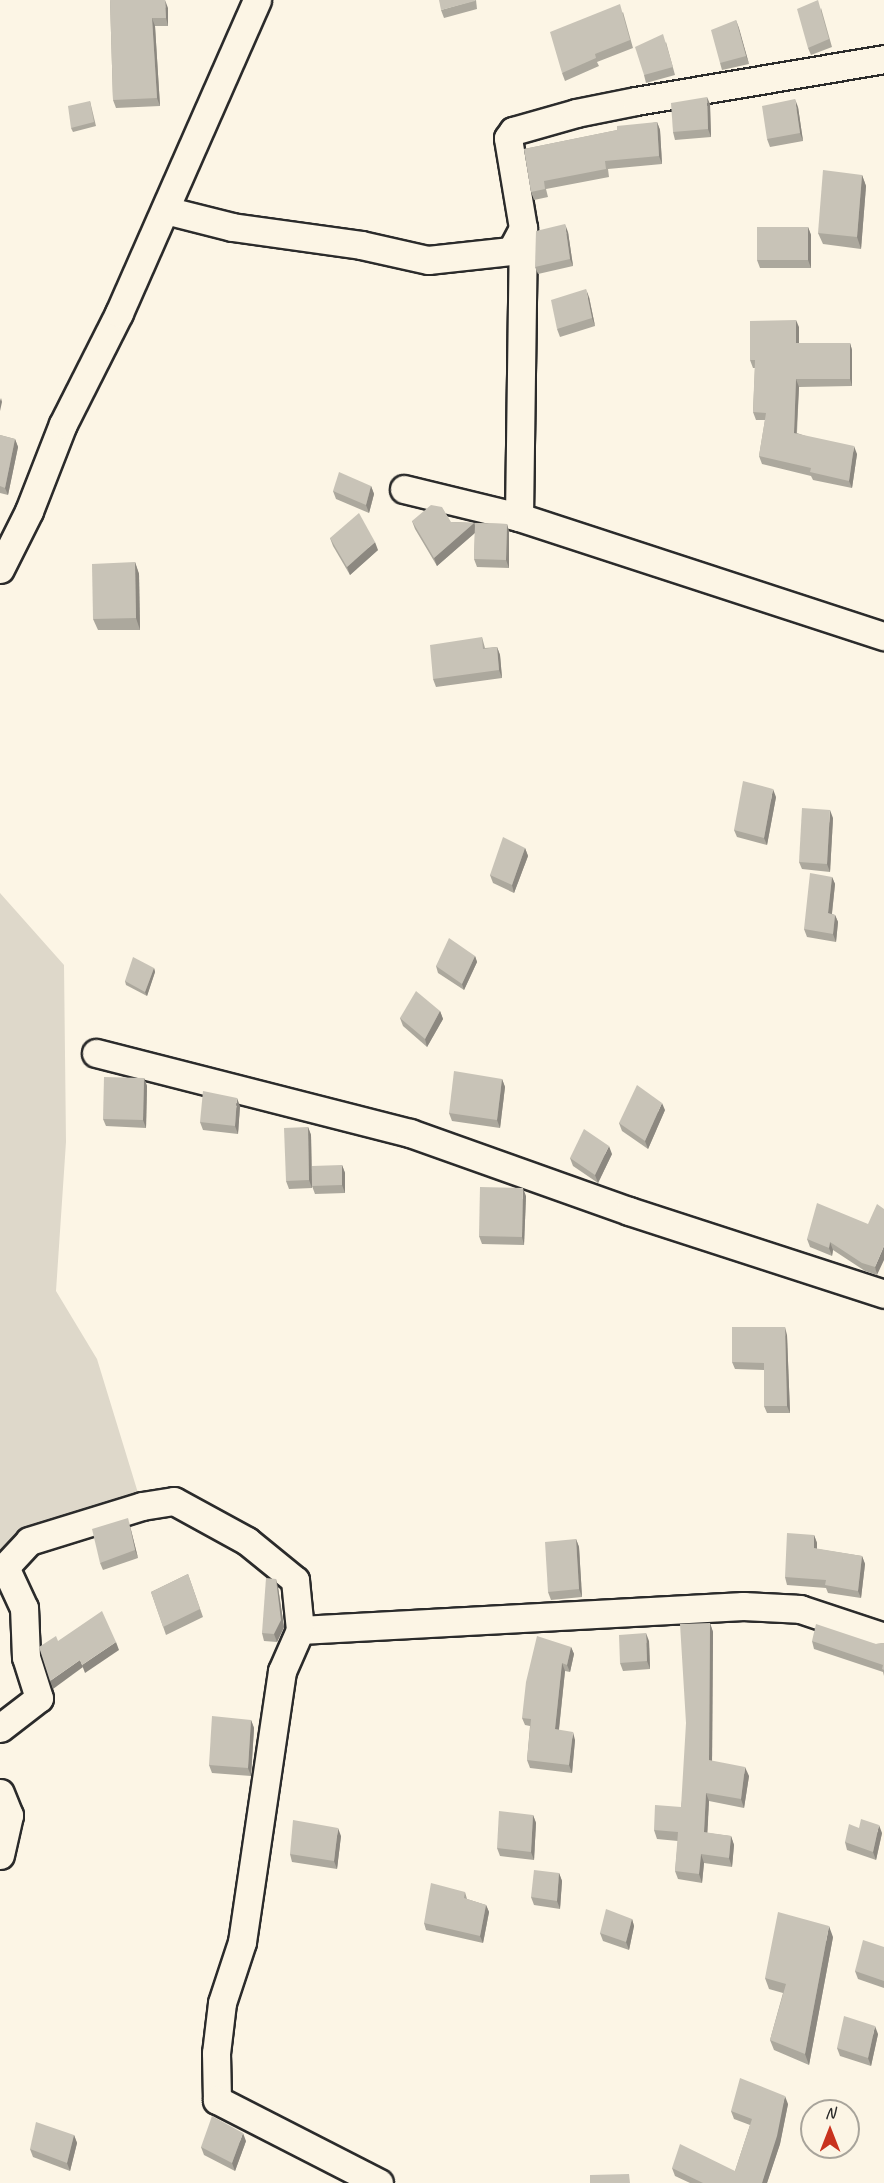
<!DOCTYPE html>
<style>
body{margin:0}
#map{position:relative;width:884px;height:2183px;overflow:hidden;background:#fcf5e5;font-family:Caveat,sans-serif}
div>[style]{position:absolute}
.green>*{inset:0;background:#ded8ca}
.roads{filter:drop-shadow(2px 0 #2b2b2b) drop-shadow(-2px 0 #2b2b2b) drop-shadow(0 2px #2b2b2b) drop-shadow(0 -2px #2b2b2b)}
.minor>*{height:27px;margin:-13.5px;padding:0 13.5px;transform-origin:13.5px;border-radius:13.5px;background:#fcf5e5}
.wall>*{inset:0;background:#aca89d}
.shaded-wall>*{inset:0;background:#8c8880}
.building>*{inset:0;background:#c8c3b7}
span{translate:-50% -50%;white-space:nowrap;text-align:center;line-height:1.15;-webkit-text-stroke:6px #fcf5e5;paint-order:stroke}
.north{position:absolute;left:800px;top:2099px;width:60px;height:60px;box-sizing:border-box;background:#fcf5e5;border:2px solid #a8a49b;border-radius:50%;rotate:0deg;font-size:16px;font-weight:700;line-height:24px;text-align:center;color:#2b2b2b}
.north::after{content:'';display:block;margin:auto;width:21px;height:27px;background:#c8321e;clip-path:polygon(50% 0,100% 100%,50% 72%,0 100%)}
</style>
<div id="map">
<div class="green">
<i style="clip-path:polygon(0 893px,64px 965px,66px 1142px,56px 1291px,97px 1359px,142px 1506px,0 1550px)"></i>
</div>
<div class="roads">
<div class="minor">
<i style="left:165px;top:210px;width:69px;rotate:14.2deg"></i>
<i style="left:232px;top:227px;width:130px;rotate:7.9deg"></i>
<i style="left:361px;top:245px;width:69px;rotate:12.6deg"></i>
<i style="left:428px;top:260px;width:83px;rotate:-6.2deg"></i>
<i style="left:511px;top:251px;width:26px;rotate:-62deg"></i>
<i style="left:404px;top:489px;width:118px;rotate:13.7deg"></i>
<i style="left:519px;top:517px;width:384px;rotate:18.1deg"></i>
<i style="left:519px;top:517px;width:289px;rotate:-89.2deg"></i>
<i style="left:523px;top:228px;width:91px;rotate:-99.5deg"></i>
<i style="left:508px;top:138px;width:9px;rotate:-54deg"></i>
<i style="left:513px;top:131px;width:66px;rotate:-15.9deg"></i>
<i style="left:576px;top:113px;width:61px;rotate:-11.3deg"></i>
<i style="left:636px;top:101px;width:252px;rotate:-9.6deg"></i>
<i style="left:0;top:569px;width:65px;rotate:-63.4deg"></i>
<i style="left:29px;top:511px;width:93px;rotate:-68.7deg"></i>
<i style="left:63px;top:424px;width:124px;rotate:-63.2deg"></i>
<i style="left:119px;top:313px;width:342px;rotate:-66.2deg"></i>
<i style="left:96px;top:1053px;width:324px;rotate:14.3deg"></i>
<i style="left:410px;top:1133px;width:232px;rotate:19.6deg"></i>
<i style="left:629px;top:1211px;width:268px;rotate:18deg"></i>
<i style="left:300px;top:1630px;width:444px;rotate:-3.1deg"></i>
<i style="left:743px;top:1606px;width:57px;rotate:3deg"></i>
<i style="left:800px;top:1609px;width:89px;rotate:18.4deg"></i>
<i style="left:0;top:1728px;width:49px;rotate:-37.6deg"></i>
<i style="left:39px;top:1698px;width:43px;rotate:-107.6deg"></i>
<i style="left:26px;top:1657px;width:49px;rotate:-92.3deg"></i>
<i style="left:24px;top:1608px;width:45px;rotate:-114.9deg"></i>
<i style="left:5px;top:1567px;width:35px;rotate:-47deg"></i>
<i style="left:29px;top:1541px;width:118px;rotate:-17.2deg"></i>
<i style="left:142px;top:1506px;width:32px;rotate:-9deg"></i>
<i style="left:174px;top:1501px;width:83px;rotate:28.7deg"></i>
<i style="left:247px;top:1541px;width:62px;rotate:39.1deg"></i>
<i style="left:295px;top:1580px;width:50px;rotate:84.3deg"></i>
<i style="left:300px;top:1630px;width:45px;rotate:113.7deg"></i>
<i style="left:282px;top:1671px;width:274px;rotate:98.4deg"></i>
<i style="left:242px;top:1942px;width:64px;rotate:108.2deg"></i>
<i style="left:222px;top:2003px;width:50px;rotate:96.8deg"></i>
<i style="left:216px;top:2053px;width:47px;rotate:88.8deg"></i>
<i style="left:217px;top:2100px;width:182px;rotate:27.1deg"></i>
<i style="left:0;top:1793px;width:24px;rotate:68deg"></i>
<i style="left:9px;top:1815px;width:41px;rotate:102.7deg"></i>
</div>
</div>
<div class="wall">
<i style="clip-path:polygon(110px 0,168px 8px,168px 26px,155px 26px,160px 106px,116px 108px,113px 100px)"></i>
<i style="clip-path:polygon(476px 0,477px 9px,444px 18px,441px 10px)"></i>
<i style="clip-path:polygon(821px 8px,832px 47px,811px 55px,808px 48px)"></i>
<i style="clip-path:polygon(623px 12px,633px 48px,597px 62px,599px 66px,565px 81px,562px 73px)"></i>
<i style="clip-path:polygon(736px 20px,749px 64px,722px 70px,720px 63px)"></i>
<i style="clip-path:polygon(666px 42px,675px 75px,646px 83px,644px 75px)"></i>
<i style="clip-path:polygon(90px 101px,96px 126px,73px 132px,71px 128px)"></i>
<i style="clip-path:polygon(710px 104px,711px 137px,675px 140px,673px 132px)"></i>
<i style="clip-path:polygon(798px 107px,803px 141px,770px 147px,767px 139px)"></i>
<i style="clip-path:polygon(657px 122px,660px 130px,662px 164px,608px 169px,609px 177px,546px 189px,548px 197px,534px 200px,531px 192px,524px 149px)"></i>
<i style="clip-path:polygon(862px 175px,866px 186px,861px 249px,823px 244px,818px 233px)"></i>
<i style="clip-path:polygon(808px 227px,811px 235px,811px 268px,760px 268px,757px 260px)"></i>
<i style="clip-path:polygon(568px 232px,573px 266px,538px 274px,535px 267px)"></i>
<i style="clip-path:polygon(589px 297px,595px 326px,560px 337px,557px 329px)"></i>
<i style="clip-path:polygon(799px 327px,799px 343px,850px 343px,852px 350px,852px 386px,799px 387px,797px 433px,857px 454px,852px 488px,813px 480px,811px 476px,762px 464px,759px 456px,765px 420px,756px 420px,753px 412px,755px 368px,753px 368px,750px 360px)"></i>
<i style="clip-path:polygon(0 435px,15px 439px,18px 447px,8px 495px,0 493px)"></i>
<i style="clip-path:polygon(371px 486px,374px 494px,369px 513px,336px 499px,333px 491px)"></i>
<i style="clip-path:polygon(412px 521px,451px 522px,507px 524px,509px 532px,509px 568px,477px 567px,474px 559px,475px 533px,437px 566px,415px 529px)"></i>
<i style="clip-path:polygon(330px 538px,378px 550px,350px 575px,333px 546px)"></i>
<i style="clip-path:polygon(135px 562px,139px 574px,140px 630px,98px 630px,93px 619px)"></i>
<i style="clip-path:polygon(482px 637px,485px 648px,497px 647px,500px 655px,502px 678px,436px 687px,433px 679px)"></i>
<i style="clip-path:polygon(776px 797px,767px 845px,737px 837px,734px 830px)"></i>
<i style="clip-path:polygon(833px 818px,830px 872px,802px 869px,799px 862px)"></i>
<i style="clip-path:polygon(525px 848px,528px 856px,514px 893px,493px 883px,490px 875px)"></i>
<i style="clip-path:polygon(832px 877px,835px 884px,832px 914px,835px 915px,838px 922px,836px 942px,807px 937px,804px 929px)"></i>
<i style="clip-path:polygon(475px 956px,477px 962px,464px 990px,438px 973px,436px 966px)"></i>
<i style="clip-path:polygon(154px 968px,155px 972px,147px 996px,126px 985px,125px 981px)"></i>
<i style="clip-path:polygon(440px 1011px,443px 1019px,427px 1047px,403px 1026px,400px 1018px)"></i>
<i style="clip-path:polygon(144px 1078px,147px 1086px,146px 1128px,106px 1126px,103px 1119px)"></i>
<i style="clip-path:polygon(502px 1079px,505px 1087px,500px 1128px,452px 1121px,449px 1113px)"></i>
<i style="clip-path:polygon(240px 1106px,238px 1134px,203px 1130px,200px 1122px)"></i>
<i style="clip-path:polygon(665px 1110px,648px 1149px,622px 1131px,619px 1123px)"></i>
<i style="clip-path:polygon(308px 1127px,311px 1135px,312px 1185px,342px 1165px,345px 1173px,345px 1193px,315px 1194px,312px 1186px,312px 1188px,289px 1189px,286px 1181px)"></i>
<i style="clip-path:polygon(612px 1154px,598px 1183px,573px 1166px,570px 1158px)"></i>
<i style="clip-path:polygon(526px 1196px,524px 1245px,482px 1244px,479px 1236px)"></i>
<i style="clip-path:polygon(868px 1224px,877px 1275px,865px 1271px,833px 1250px,832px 1256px,810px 1247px,807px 1239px)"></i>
<i style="clip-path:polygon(787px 1335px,790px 1413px,767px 1413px,764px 1406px,764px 1370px,735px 1369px,732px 1362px)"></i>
<i style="clip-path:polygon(130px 1526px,138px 1558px,103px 1570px,100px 1563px)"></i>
<i style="clip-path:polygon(814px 1535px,817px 1543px,817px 1549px,862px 1556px,865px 1564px,861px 1598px,828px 1593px,826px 1588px,787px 1585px,785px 1577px)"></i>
<i style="clip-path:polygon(576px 1539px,579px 1547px,582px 1597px,551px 1600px,548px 1592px)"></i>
<i style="clip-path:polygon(188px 1574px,203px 1617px,166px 1635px,151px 1592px)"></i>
<i style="clip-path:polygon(278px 1587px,284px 1627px,277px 1642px,264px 1641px,262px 1633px)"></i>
<i style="clip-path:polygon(710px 1623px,713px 1632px,712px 1761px,749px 1776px,744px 1808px,709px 1801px,707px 1833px,731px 1836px,734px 1845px,732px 1867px,704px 1863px,702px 1883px,678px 1879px,675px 1871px,678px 1841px,657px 1839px,654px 1830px,681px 1807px)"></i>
<i style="clip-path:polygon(649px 1641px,650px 1669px,623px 1671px,620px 1663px)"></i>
<i style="clip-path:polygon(812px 1641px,876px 1644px,884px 1643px,884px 1676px,883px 1672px,814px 1649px)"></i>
<i style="clip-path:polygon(571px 1647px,574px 1654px,570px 1672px,565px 1671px,559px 1730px,575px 1740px,572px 1773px,530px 1768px,527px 1760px,530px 1726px,525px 1725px,522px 1718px)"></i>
<i style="clip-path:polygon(251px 1720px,254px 1728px,251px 1776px,212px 1773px,209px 1765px)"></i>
<i style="clip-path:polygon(533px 1815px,536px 1823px,534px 1860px,500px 1856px,497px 1848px)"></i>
<i style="clip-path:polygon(859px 1828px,882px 1833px,876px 1860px,847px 1850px,845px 1842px)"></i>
<i style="clip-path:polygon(341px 1836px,337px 1869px,292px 1862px,290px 1854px)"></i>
<i style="clip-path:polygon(559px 1873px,562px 1881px,560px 1909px,534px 1905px,531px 1897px)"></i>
<i style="clip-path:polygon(465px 1892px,467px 1899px,486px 1905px,489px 1912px,483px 1943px,426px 1930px,424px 1923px)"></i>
<i style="clip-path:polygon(632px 1919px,634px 1926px,629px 1950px,603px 1941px,600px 1933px)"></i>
<i style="clip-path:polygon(833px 1937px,809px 2065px,774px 2050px,770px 2040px,783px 1993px,769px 1989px,765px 1978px)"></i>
<i style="clip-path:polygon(884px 1947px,884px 1988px,858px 1979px,855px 1971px)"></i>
<i style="clip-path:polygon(878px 2034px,871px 2066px,840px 2056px,837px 2048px)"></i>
<i style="clip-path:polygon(788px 2104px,780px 2144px,767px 2183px,690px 2183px,675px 2176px,672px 2168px,735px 2171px,750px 2125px,734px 2119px,731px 2111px)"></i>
<i style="clip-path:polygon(74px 2135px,77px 2143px,70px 2171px,33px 2157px,30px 2149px)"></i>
<i style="clip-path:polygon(246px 2141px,235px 2171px,204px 2155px,201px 2147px)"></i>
</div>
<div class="shaded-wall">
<i style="clip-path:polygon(165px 0,168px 8px,168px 26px,166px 18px)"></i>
<i style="clip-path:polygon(152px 18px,155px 26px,160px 106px,157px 98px)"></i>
<i style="clip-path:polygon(736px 20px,739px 28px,749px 64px,746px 56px)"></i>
<i style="clip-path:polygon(707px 97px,710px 104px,711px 137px,708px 129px)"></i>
<i style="clip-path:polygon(795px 99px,798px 107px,803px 141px,800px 133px)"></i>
<i style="clip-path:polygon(657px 122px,660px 130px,662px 164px,659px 156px)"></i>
<i style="clip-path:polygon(862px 175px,866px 186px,861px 249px,857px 237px)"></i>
<i style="clip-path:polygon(565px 224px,568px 232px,573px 266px,570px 259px)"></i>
<i style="clip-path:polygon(808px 227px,811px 235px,811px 268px,808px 260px)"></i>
<i style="clip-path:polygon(586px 289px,589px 297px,595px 326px,592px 318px)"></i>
<i style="clip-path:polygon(796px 320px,799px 327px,799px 351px,796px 343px)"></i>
<i style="clip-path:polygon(850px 343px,852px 350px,852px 386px,850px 379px)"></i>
<i style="clip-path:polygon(796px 379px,799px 387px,796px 440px,794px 433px)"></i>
<i style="clip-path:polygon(1px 398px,2px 402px,0 411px,0 401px)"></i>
<i style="clip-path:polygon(15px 439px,18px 447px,8px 495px,5px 488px)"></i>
<i style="clip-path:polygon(854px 446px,857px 454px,852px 488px,849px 481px)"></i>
<i style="clip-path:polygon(371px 486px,374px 494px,369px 513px,366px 505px)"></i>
<i style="clip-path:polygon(474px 523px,477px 531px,437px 566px,434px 558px)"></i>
<i style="clip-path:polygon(507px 524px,509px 532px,509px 568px,506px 560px)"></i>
<i style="clip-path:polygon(375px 542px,378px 550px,350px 575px,347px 567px)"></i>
<i style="clip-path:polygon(135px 562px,139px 574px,140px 630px,136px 618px)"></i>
<i style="clip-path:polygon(497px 647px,500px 655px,502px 678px,499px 670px)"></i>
<i style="clip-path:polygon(773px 789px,776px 797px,767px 845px,764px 838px)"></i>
<i style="clip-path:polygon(830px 810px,833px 818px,830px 872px,827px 864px)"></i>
<i style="clip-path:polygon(525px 848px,528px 856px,514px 893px,512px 885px)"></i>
<i style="clip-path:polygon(832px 877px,835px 884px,831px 921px,828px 913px)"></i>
<i style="clip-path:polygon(835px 915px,838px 922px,836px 942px,833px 934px)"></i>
<i style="clip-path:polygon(475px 956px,477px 962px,464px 990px,462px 984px)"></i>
<i style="clip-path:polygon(154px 968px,155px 972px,147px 996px,145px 992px)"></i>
<i style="clip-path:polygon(440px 1011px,443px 1019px,427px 1047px,425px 1039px)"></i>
<i style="clip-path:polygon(144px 1078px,147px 1086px,146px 1128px,143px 1120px)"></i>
<i style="clip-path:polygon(502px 1079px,505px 1087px,500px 1128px,497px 1120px)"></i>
<i style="clip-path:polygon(237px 1098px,240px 1106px,238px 1134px,235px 1126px)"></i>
<i style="clip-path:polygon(662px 1103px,665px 1110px,648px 1149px,645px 1141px)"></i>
<i style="clip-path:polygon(308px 1127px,311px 1135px,312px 1188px,309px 1180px)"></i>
<i style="clip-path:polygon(609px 1146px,612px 1154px,598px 1183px,595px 1175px)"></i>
<i style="clip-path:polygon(342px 1165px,345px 1173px,345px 1193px,342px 1185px)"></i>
<i style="clip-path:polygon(523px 1188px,526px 1196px,524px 1245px,522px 1237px)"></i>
<i style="clip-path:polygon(830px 1242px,833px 1250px,832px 1256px,829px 1248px)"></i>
<i style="clip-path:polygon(884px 1246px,884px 1260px,877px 1275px,875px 1267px)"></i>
<i style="clip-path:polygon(785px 1327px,787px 1335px,790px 1413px,787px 1406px)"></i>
<i style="clip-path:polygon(128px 1518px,138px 1558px,135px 1550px)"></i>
<i style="clip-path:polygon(814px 1535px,817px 1543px,817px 1556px,814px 1548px)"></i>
<i style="clip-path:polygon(576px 1539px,579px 1547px,582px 1597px,579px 1589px)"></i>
<i style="clip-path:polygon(862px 1556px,865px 1564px,861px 1598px,858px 1591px)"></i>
<i style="clip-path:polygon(276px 1579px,278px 1587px,284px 1627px,277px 1642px,274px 1634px)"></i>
<i style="clip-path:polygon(710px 1623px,713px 1632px,712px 1769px,709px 1760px)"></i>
<i style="clip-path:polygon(646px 1633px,649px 1641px,650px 1669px,647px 1661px)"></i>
<i style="clip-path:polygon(116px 1642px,119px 1650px,85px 1673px,82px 1665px)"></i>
<i style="clip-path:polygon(571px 1647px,574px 1654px,570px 1672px,567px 1665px)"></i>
<i style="clip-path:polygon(80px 1660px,83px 1667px,53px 1689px,50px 1681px)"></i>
<i style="clip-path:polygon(562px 1663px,565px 1671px,558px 1737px,555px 1729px)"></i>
<i style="clip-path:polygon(251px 1720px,254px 1728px,251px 1776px,248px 1768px)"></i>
<i style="clip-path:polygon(573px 1732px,575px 1740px,572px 1773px,569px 1765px)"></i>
<i style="clip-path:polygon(745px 1767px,749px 1776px,744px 1808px,741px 1799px)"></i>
<i style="clip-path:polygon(706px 1793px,709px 1801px,707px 1841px,704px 1832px)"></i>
<i style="clip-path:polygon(533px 1815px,536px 1823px,534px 1860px,531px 1852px)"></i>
<i style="clip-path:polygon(879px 1825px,882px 1833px,876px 1860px,873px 1852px)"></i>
<i style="clip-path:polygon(338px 1828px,341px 1836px,337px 1869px,334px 1861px)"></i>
<i style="clip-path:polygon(731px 1836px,734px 1845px,732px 1867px,729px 1858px)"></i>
<i style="clip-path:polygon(701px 1854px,704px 1863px,702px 1883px,699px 1874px)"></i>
<i style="clip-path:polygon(559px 1873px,562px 1881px,560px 1909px,557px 1901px)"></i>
<i style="clip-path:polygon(486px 1905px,489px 1912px,483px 1943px,480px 1936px)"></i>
<i style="clip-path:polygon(632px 1919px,634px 1926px,629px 1950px,626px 1942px)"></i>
<i style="clip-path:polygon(829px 1926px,833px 1937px,809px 2065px,805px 2054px)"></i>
<i style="clip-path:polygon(875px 2026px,878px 2034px,871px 2066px,868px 2058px)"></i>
<i style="clip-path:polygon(785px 2096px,788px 2104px,780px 2144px,767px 2183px,762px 2183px)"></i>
<i style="clip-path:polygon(243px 2133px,246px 2141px,235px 2171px,232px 2163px)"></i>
<i style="clip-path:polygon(74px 2135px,77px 2143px,70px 2171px,67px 2163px)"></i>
</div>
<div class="building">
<i style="clip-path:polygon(110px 0,165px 0,166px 18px,152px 18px,157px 98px,113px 100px)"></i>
<i style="clip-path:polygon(439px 0,474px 0,475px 1px,441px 10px)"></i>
<i style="clip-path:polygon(818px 0,829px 39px,808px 48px,797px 9px)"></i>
<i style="clip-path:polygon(620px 4px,630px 40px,595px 54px,596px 58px,562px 73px,550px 32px)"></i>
<i style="clip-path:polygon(736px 20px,746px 56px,720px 63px,711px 30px)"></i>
<i style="clip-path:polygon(663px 34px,673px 67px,644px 75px,635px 47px)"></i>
<i style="clip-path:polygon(707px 97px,708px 129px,673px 132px,671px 103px)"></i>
<i style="clip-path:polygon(795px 99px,800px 133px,767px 139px,762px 106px)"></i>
<i style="clip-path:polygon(90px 101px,94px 122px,71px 128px,68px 106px)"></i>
<i style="clip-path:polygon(657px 122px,659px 156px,605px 161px,606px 169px,544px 181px,545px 189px,531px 192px,524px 149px,617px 130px,617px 126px)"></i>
<i style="clip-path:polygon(823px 170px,862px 175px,857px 237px,818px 233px)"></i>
<i style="clip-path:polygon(565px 224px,570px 259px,535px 267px,536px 231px)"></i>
<i style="clip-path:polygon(757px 227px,808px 227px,808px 260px,757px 260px)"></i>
<i style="clip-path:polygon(586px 289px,592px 318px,557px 329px,551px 300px)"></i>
<i style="clip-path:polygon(796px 320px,796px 343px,850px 343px,850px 379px,796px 379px,794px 433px,854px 446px,849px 481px,810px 472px,811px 468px,759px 456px,766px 413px,753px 412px,755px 360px,750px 360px,750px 321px)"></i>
<i style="clip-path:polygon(0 435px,15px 439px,5px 488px,0 486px)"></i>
<i style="clip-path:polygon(339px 472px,371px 486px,366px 505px,333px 491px)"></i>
<i style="clip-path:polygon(431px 505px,442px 507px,451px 522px,474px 523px,434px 558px,412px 521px)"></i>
<i style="clip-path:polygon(359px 513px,375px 542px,347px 567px,330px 538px)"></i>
<i style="clip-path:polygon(475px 523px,507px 524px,506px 560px,474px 559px)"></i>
<i style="clip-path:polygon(135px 562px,136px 618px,93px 619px,92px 564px)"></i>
<i style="clip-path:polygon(482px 637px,483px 649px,497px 647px,499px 670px,433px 679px,430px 645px)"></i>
<i style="clip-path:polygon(743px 781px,773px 789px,764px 838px,734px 830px)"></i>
<i style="clip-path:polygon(802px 808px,830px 810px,827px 864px,799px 862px)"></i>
<i style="clip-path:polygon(503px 837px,525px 848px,512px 885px,490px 875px)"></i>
<i style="clip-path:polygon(810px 873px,832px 877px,828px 913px,835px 915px,833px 934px,804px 929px)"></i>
<i style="clip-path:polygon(449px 938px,475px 956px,462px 984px,436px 966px)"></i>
<i style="clip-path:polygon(133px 957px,154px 968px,145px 992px,125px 981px)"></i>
<i style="clip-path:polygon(416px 991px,440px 1011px,425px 1039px,400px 1018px)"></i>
<i style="clip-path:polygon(454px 1071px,502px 1079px,497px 1120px,449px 1113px)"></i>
<i style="clip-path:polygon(104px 1077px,144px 1078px,143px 1120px,103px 1119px)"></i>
<i style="clip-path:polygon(637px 1085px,662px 1103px,645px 1141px,619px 1123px)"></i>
<i style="clip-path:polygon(203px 1091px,237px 1098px,235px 1126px,200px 1122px)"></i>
<i style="clip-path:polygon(308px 1127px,309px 1180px,286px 1181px,284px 1128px)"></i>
<i style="clip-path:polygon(584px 1129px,609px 1146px,595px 1175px,570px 1158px)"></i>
<i style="clip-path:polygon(342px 1165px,342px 1185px,312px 1186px,312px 1166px)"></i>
<i style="clip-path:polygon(480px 1187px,523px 1188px,522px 1237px,479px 1236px)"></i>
<i style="clip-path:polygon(817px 1203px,868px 1224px,877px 1204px,884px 1209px,884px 1246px,875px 1267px,862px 1263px,830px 1242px,829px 1248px,807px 1239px)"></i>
<i style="clip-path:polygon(732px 1327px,785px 1327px,787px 1406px,764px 1406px,764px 1363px,732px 1362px)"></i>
<i style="clip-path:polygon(128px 1518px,135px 1550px,100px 1563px,92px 1529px)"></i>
<i style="clip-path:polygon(787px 1533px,814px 1535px,814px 1548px,862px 1556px,858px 1591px,825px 1585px,826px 1580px,785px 1577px)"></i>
<i style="clip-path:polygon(576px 1539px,579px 1589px,548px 1592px,545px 1542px)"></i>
<i style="clip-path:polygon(188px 1574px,200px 1609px,163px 1627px,151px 1592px)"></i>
<i style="clip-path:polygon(266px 1578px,276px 1579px,281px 1620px,274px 1634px,262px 1633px)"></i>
<i style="clip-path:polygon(102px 1611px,116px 1642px,82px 1665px,80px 1660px,50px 1681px,39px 1647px,56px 1636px,58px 1641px)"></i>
<i style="clip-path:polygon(710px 1623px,709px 1760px,745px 1767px,741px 1799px,706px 1793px,704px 1832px,731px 1836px,729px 1858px,701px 1854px,699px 1874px,675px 1871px,678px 1832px,654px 1830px,655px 1805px,681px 1807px,686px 1723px,680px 1624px)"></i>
<i style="clip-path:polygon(816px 1624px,876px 1644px,884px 1643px,884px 1670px,882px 1669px,883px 1665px,812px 1641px)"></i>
<i style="clip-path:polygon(646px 1633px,647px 1661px,620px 1663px,619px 1635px)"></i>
<i style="clip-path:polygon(537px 1636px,571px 1647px,567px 1665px,562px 1663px,555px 1729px,573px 1732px,569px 1765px,527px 1760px,531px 1719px,522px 1718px,526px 1682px)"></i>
<i style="clip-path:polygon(212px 1716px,251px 1720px,248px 1768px,209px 1765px)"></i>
<i style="clip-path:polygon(499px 1811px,533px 1815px,531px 1852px,497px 1848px)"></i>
<i style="clip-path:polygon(861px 1819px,879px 1825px,873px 1852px,845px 1842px,849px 1824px,859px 1828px)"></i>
<i style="clip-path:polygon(293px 1820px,338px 1828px,334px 1861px,290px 1854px)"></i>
<i style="clip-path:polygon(534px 1870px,559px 1873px,557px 1901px,531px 1897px)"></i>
<i style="clip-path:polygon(431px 1883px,465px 1892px,464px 1898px,486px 1905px,480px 1936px,424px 1923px)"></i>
<i style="clip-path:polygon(606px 1909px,632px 1919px,626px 1942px,600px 1933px)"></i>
<i style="clip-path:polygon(778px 1912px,829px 1926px,805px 2054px,770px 2040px,786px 1984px,765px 1978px)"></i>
<i style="clip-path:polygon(863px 1940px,884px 1947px,884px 1981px,855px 1971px)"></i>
<i style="clip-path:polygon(844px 2016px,875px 2026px,868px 2058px,837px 2048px)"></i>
<i style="clip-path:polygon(740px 2078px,785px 2096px,777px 2136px,762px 2183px,703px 2183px,672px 2168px,680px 2144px,735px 2171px,752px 2119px,731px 2111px)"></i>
<i style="clip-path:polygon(212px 2116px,243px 2133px,232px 2163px,201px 2147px)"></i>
<i style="clip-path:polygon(36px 2122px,74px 2135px,67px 2163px,30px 2149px)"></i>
<i style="clip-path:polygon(629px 2174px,630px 2183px,590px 2183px,590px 2175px)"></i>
</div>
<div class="north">N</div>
</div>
